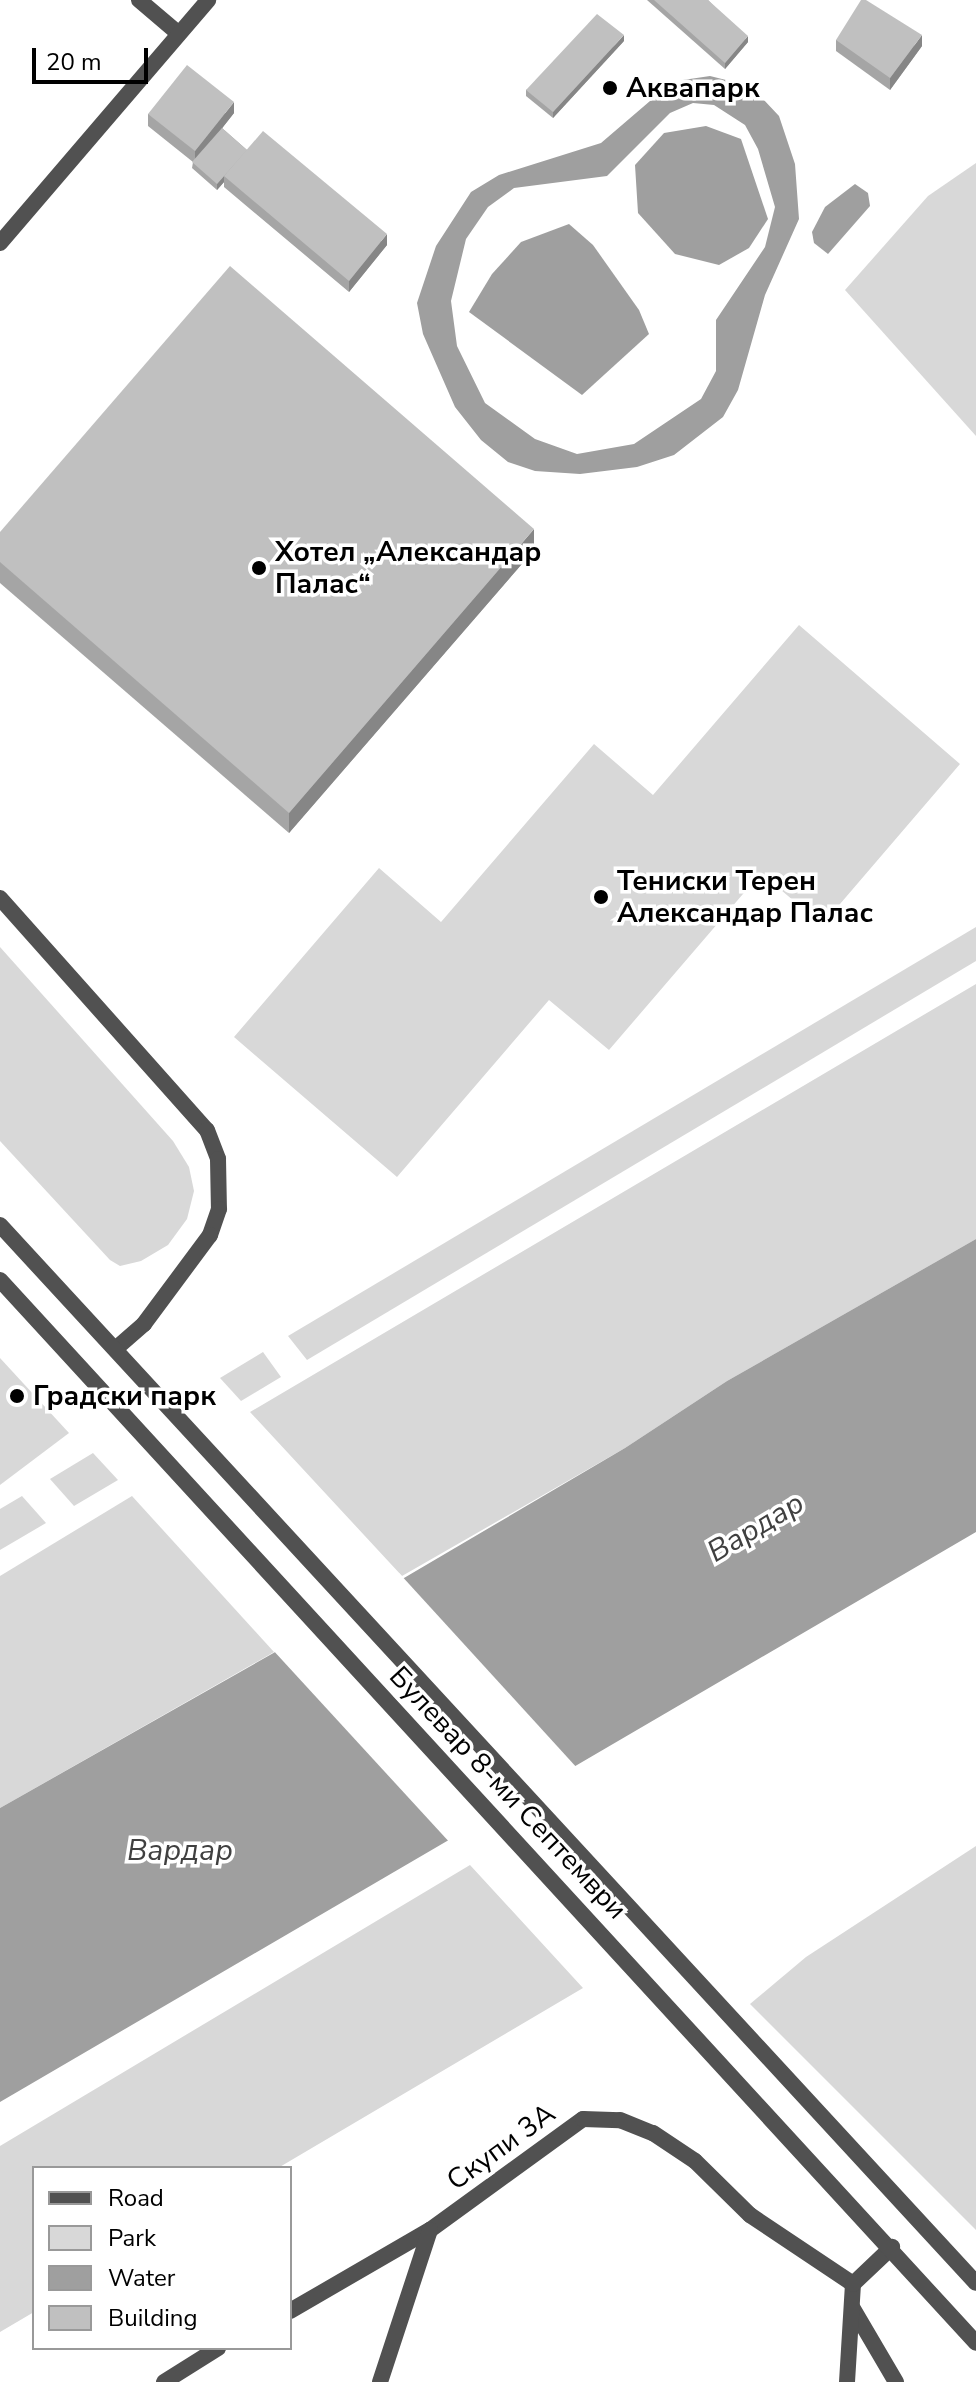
<!DOCTYPE html>
<meta charset="utf-8">
<style>
body{margin:0}
#map{position:relative;width:976px;height:2382px;overflow:hidden;background:#fff;font-family:"Nunito Sans",sans-serif}
div>[style]{position:absolute}
.green>*{inset:0;background:#d8d8d8}
.water>*{inset:0;background:#9f9f9f}
.pier>*{inset:0;background:#fff}
.service>*{height:16px;margin:-8px;padding:0 8px;transform-origin:8px;border-radius:8px;background:#515151}
.minor>*{height:16px;margin:-8px;padding:0 8px;transform-origin:8px;border-radius:8px;background:#515151}
.tertiary>*{height:16px;margin:-8px;padding:0 8px;transform-origin:8px;border-radius:8px;background:#515151}
.wall>*{inset:0;background:#a5a5a5}
.shaded-wall>*{inset:0;background:#868686}
.building>*{inset:0;background:#c0c0c0}
.dots>*{width:22px;height:22px;translate:-50% -50%;box-sizing:border-box;border:4px solid #fff;border-radius:50%}
span{translate:-50% -50%;white-space:nowrap;text-align:center;line-height:1.15;-webkit-text-stroke:7px #fff;paint-order:stroke}
.poi-label{font-size:28px;color:#000;font-weight:700}
.left{translate:0 -50%;text-align:left}
.street-label{font-size:28px;color:#000}
.water-label{font-size:30px;color:#404040;font-style:italic}
.legend{position:absolute;left:32px;top:2166px;width:260px;height:184px;box-sizing:border-box;background:#fff;border:2px solid #999;margin:0;padding:10px 14px;list-style:none;font-size:24px;color:#000}
.legend li{display:flex;align-items:center;gap:16px;height:40px}
.legend b{width:40px;border:2px solid #999}
.scale{position:absolute;left:32px;top:48px;width:116px;height:36px;box-sizing:border-box;border:4px solid #000;border-top:0;padding-left:10px;font-size:24px;line-height:28px;white-space:nowrap;color:#000;-webkit-text-stroke:6px #fff;paint-order:stroke}
</style>
<div id="map">
<div class="green">
<i style="clip-path:polygon(976px 163px,976px 436px,845px 290px,928px 196px)"></i>
<i style="clip-path:polygon(799px 625px,960px 764px,822px 925px,761px 873px,609px 1050px,549px 1000px,397px 1177px,234px 1037px,379px 868px,441px 922px,594px 744px,653px 795px)"></i>
<i style="clip-path:polygon(976px 927px,976px 961px,307px 1360px,288px 1336px)"></i>
<i style="clip-path:polygon(0 947px,173px 1141px,189px 1167px,194px 1191px,187px 1219px,168px 1245px,141px 1261px,120px 1266px,110px 1260px,0 1141px)"></i>
<i style="clip-path:polygon(976px 984px,976px 1239px,727px 1381px,625px 1448px,402px 1576px,250px 1412px)"></i>
<i style="clip-path:polygon(263px 1352px,281px 1377px,241px 1401px,220px 1378px)"></i>
<i style="clip-path:polygon(0 1358px,69px 1433px,0 1485px)"></i>
<i style="clip-path:polygon(93px 1453px,118px 1480px,74px 1506px,50px 1479px)"></i>
<i style="clip-path:polygon(22px 1496px,46px 1523px,0 1550px,0 1509px)"></i>
<i style="clip-path:polygon(132px 1496px,274px 1652px,0 1808px,0 1576px)"></i>
<i style="clip-path:polygon(976px 1846px,976px 2230px,750px 2004px,806px 1957px)"></i>
<i style="clip-path:polygon(470px 1865px,583px 1988px,278px 2168px,34px 2168px,34px 2312px,0 2332px,0 2146px)"></i>
</div>
<div class="water">
<i style="clip-path:polygon(evenodd,710px 76px,742px 84px,763px 99px,779px 116px,795px 164px,799px 219px,765px 295px,738px 390px,723px 417px,674px 455px,637px 467px,580px 474px,535px 471px,508px 462px,481px 440px,455px 407px,423px 334px,417px 303px,436px 246px,471px 192px,499px 175px,601px 143px,657px 95px,683px 80px,710px 76px,693px 103px,714px 105px,745px 125px,758px 149px,775px 207px,765px 247px,716px 320px,716px 371px,701px 399px,634px 444px,577px 454px,535px 439px,485px 403px,457px 346px,451px 301px,466px 239px,488px 207px,514px 188px,607px 176px,670px 113px,693px 103px)"></i>
<i style="clip-path:polygon(706px 126px,741px 139px,768px 219px,749px 248px,719px 265px,675px 254px,638px 213px,635px 165px,664px 133px)"></i>
<i style="clip-path:polygon(855px 184px,868px 193px,870px 206px,828px 254px,814px 243px,812px 232px,825px 207px)"></i>
<i style="clip-path:polygon(569px 224px,593px 245px,639px 310px,649px 334px,582px 395px,469px 312px,492px 274px,521px 242px)"></i>
<i style="clip-path:polygon(976px 1239px,976px 1532px,0 2102px,0 1808px,353px 1608px,625px 1448px,727px 1381px)"></i>
</div>
<div class="pier">
<i style="clip-path:polygon(399px 1573px,578px 1769px,452px 1845px,272px 1649px)"></i>
</div>
<div class="service">
<i style="left:139px;top:0;width:52px;rotate:40.4deg"></i>
<i style="left:0;top:243px;width:320px;rotate:-49.4deg"></i>
<i style="left:0;top:898px;width:311px;rotate:48.3deg"></i>
<i style="left:207px;top:1130px;width:31px;rotate:69deg"></i>
<i style="left:218px;top:1159px;width:50px;rotate:88.9deg"></i>
<i style="left:219px;top:1209px;width:28px;rotate:109deg"></i>
<i style="left:210px;top:1235px;width:111px;rotate:126.6deg"></i>
<i style="left:144px;top:1324px;width:38px;rotate:139deg"></i>
<i style="left:852px;top:2307px;width:87px;rotate:59.6deg"></i>
<i style="left:847px;top:2382px;width:98px;rotate:-86.5deg"></i>
</div>
<div class="minor">
<i style="left:290px;top:2311px;width:162px;rotate:-30.1deg"></i>
<i style="left:430px;top:2230px;width:189px;rotate:-36deg"></i>
<i style="left:583px;top:2119px;width:37px;rotate:2deg"></i>
<i style="left:620px;top:2120px;width:35px;rotate:22deg"></i>
<i style="left:653px;top:2133px;width:50px;rotate:33.7deg"></i>
<i style="left:695px;top:2161px;width:77px;rotate:44.5deg"></i>
<i style="left:750px;top:2215px;width:124px;rotate:33.8deg"></i>
<i style="left:853px;top:2284px;width:54px;rotate:-43.5deg"></i>
<i style="left:164px;top:2382px;width:64px;rotate:-32.2deg"></i>
<i style="left:380px;top:2382px;width:160px;rotate:-71.8deg"></i>
</div>
<div class="tertiary">
<i style="left:0;top:1225px;width:1439px;rotate:47.31deg"></i>
<i style="left:0;top:1280px;width:1443px;rotate:47.44deg"></i>
</div>
<div class="wall">
<i style="clip-path:polygon(647px 0,708px 0,748px 42px,725px 69px)"></i>
<i style="clip-path:polygon(836px 40px,922px 46px,890px 90px,836px 51px)"></i>
<i style="clip-path:polygon(624px 41px,553px 118px,526px 96px,526px 90px)"></i>
<i style="clip-path:polygon(234px 113px,222px 128px,247px 150px,387px 245px,349px 292px,224px 187px,224px 182px,217px 190px,192px 168px,193px 162px,148px 126px,148px 114px)"></i>
<i style="clip-path:polygon(0 532px,534px 550px,289px 833px,0 583px)"></i>
</div>
<div class="shaded-wall">
<i style="clip-path:polygon(624px 35px,624px 41px,553px 118px,553px 112px)"></i>
<i style="clip-path:polygon(922px 35px,922px 46px,890px 90px,890px 78px)"></i>
<i style="clip-path:polygon(748px 36px,748px 42px,725px 69px,725px 63px)"></i>
<i style="clip-path:polygon(234px 102px,234px 113px,195px 163px,195px 151px)"></i>
<i style="clip-path:polygon(224px 176px,224px 182px,217px 190px,217px 184px)"></i>
<i style="clip-path:polygon(387px 234px,387px 245px,349px 292px,349px 281px)"></i>
<i style="clip-path:polygon(534px 529px,534px 550px,289px 833px,289px 813px)"></i>
</div>
<div class="building">
<i style="clip-path:polygon(654px 0,708px 0,748px 36px,725px 63px)"></i>
<i style="clip-path:polygon(861px 0,866px 0,922px 35px,890px 78px,836px 40px)"></i>
<i style="clip-path:polygon(597px 14px,624px 35px,553px 112px,526px 90px)"></i>
<i style="clip-path:polygon(187px 65px,234px 102px,195px 151px,148px 114px)"></i>
<i style="clip-path:polygon(222px 128px,247px 150px,217px 184px,192px 162px)"></i>
<i style="clip-path:polygon(263px 131px,387px 234px,349px 281px,224px 176px)"></i>
<i style="clip-path:polygon(230px 266px,534px 529px,289px 813px,0 562px,0 532px)"></i>
</div>
<div class="dots">
<i style="left:610px;top:88px;background:#000"></i>
<i style="left:259px;top:568px;background:#000"></i>
<i style="left:601px;top:897px;background:#000"></i>
<i style="left:17px;top:1396px;background:#000"></i>
</div>
<div class="poi-label">
<span class="left" style="left:626px;top:88px">Аквапарк</span>
<span class="left" style="left:275px;top:568px">Хотел „Александар<br>Палас“</span>
<span class="left" style="left:617px;top:897px">Тениски Терен<br>Александар Палас</span>
<span class="left" style="left:33px;top:1396px">Градски парк</span>
</div>
<div class="street-label">
<span style="left:508px;top:1793px;rotate:47deg">Булевар 8-ми Септември</span>
<span style="left:501px;top:2147px;rotate:-36deg">Скупи 3А</span>
</div>
<div class="water-label">
<span style="left:756px;top:1528px;rotate:-31deg">Вардар</span>
<span style="left:180px;top:1851px">Вардар</span>
</div>
<ul class="legend">
<li><b style="height:10px;background:#515151"></b>Road</li>
<li><b style="height:22px;background:#d8d8d8"></b>Park</li>
<li><b style="height:22px;background:#9f9f9f"></b>Water</li>
<li><b style="height:22px;background:#c0c0c0"></b>Building</li>
</ul>
<div class="scale">20 m</div>
</div>
